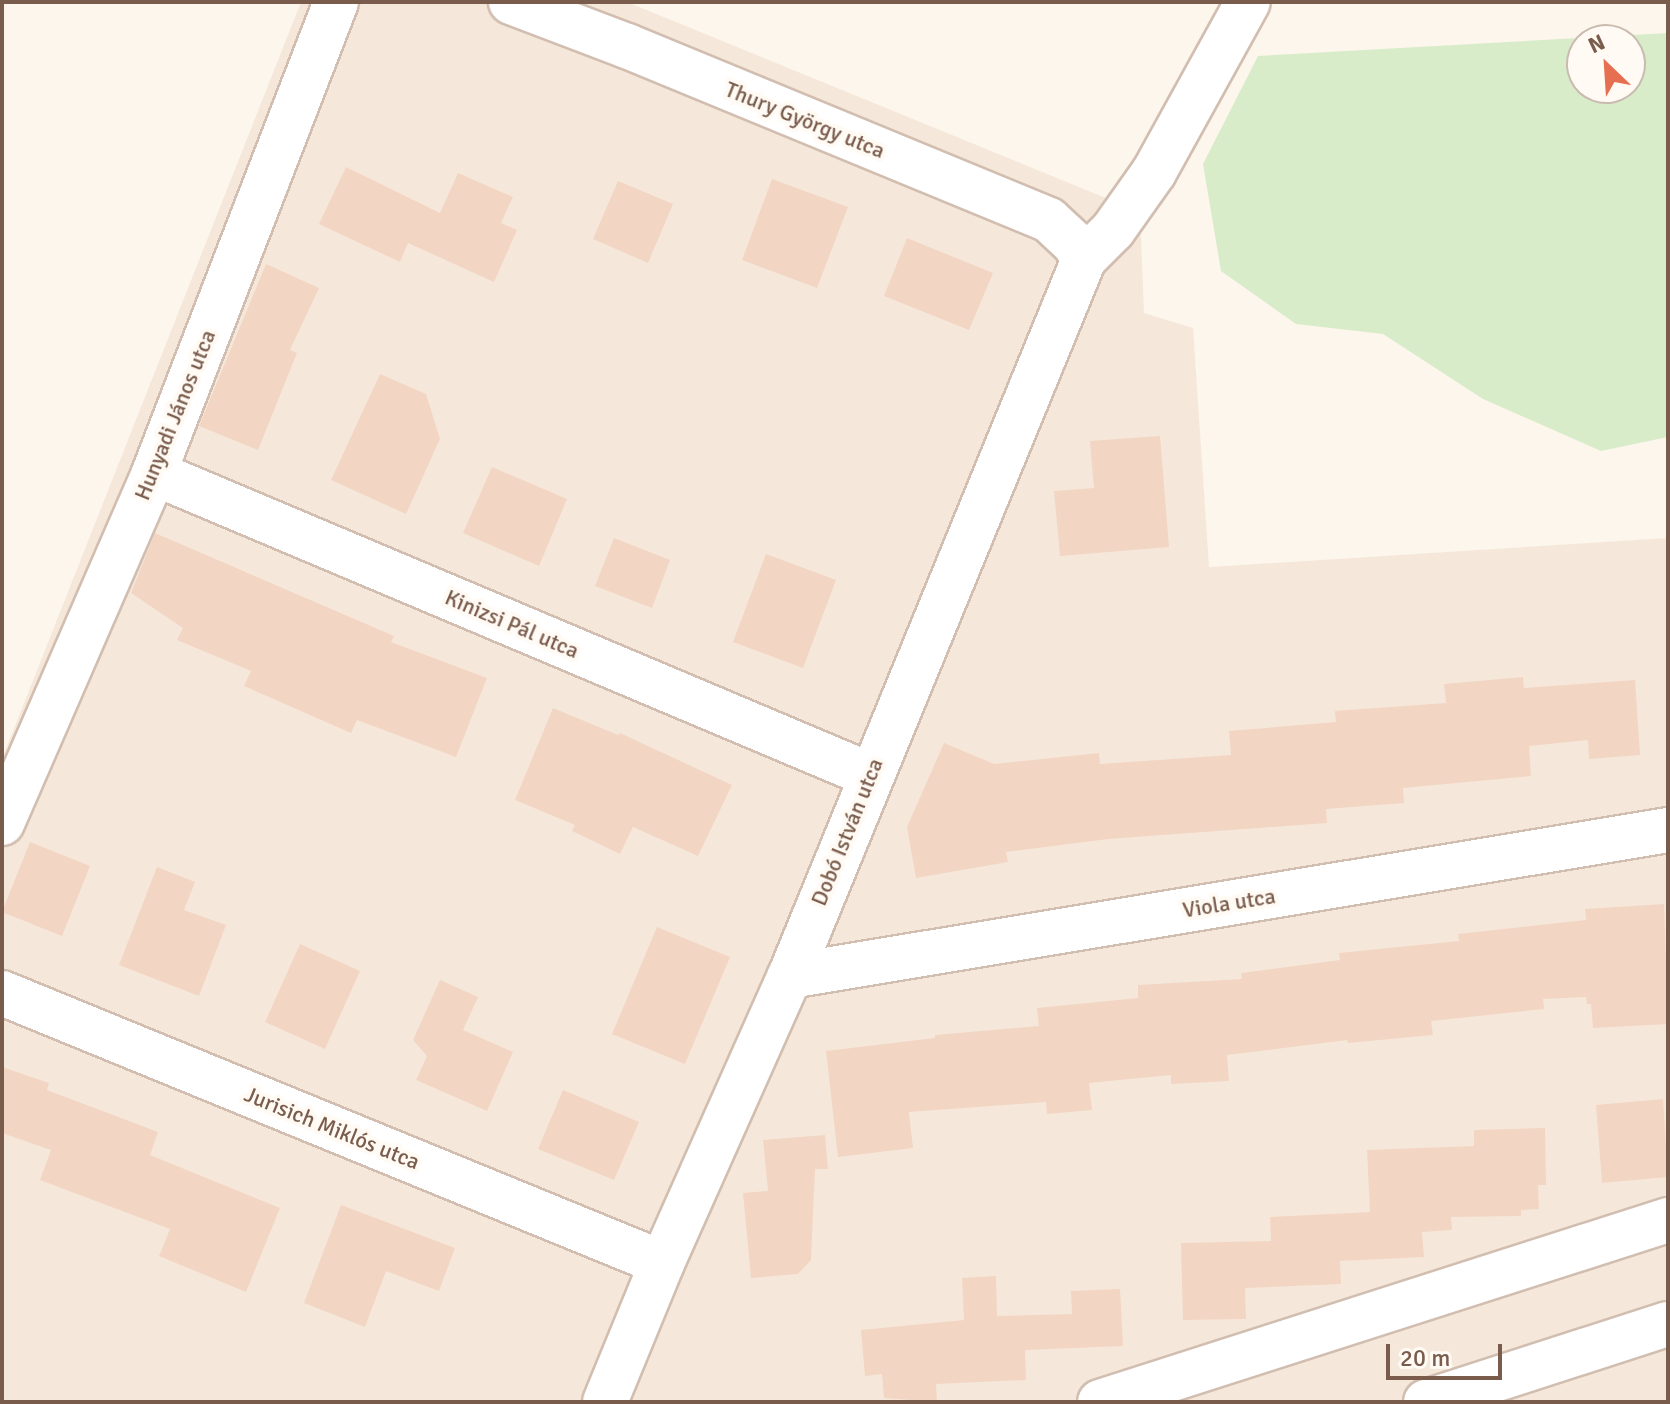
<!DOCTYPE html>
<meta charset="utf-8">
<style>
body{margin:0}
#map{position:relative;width:1670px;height:1404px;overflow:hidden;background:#fdf6ec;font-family:Signika,sans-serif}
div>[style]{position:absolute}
.residential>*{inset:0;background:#f5e8da}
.green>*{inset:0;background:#d8ecc9}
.building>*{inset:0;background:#f3d5c3}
.roads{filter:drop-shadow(2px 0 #d1beb0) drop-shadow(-2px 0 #d1beb0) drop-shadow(0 2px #d1beb0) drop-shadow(0 -2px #d1beb0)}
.minor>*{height:44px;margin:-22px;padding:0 22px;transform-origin:22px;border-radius:22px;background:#fff}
span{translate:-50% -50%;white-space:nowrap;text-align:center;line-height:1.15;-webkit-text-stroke:8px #fffaf3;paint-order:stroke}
.street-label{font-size:22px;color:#7a5c4d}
.frame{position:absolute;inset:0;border:4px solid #7a5c4d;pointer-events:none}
.north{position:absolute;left:1566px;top:24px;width:80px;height:80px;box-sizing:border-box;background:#fffaf3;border:2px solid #cabbb1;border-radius:50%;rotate:335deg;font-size:22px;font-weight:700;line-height:32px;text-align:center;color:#7a5c4d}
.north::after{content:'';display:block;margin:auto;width:28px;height:36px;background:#e76f51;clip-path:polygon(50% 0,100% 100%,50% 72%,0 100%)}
.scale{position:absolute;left:1386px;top:1344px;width:116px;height:36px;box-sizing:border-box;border:4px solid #7a5c4d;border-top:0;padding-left:10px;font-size:24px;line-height:28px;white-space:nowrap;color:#7a5c4d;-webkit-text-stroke:6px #fffaf3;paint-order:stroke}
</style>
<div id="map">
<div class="residential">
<i style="clip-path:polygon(301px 2px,627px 2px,1140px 212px,1144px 313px,1193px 328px,1209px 567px,1668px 538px,1668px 1402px,2px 1402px,2px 759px)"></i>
</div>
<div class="green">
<i style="clip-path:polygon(evenodd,1668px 33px,1668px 437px,1601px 451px,1483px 399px,1383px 334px,1296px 324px,1221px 271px,1203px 164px,1258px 56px,1668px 33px,1582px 40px,1630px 40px,1630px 88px,1582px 88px,1582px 40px)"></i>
</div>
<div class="building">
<i style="clip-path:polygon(346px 167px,440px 213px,458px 173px,513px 197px,501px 223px,517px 230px,494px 282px,408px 243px,400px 262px,319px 224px)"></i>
<i style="clip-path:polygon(772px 179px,848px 207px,817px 288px,742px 260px)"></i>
<i style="clip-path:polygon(618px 181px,673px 204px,648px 263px,593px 239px)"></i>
<i style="clip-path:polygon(907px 238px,993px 273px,969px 330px,884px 296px)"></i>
<i style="clip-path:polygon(266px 264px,319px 288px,290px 350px,297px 353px,258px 450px,199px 426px)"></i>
<i style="clip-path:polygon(380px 374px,426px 394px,440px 439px,406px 514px,331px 480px)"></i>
<i style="clip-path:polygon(1160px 436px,1169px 547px,1060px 556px,1054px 491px,1094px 488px,1090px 441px)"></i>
<i style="clip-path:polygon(492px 467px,567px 499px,539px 566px,463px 533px)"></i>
<i style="clip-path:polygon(155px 533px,394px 636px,391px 642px,487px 678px,456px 757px,357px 720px,351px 733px,244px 686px,251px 671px,177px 640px,183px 628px,131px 593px)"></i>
<i style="clip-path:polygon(614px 538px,670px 560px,652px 608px,595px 586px)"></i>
<i style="clip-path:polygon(766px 554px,836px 580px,803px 668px,733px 642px)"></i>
<i style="clip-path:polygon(1523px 677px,1524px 688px,1635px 680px,1640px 755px,1589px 759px,1588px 740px,1529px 746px,1531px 776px,1403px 788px,1404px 803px,1326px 809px,1327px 823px,1108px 839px,1006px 852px,1008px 862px,916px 878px,907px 827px,944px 743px,994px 764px,1099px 753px,1100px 764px,1231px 755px,1229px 731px,1336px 722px,1335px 711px,1446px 703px,1444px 684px)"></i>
<i style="clip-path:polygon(553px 708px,618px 735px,620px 733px,732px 785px,698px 856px,633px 827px,620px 854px,572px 831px,575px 825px,515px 800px)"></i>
<i style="clip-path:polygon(30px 842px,90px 866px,62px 936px,2px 912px)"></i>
<i style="clip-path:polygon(157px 867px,195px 882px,184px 910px,226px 925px,199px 996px,119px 965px)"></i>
<i style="clip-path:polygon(1664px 904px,1668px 1024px,1593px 1028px,1591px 1004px,1587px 1004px,1586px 997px,1543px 999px,1544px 1009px,1431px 1021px,1433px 1035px,1348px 1043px,1347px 1040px,1227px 1055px,1229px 1081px,1171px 1084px,1171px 1075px,1089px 1083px,1092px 1110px,1047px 1114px,1046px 1102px,909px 1112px,913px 1148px,838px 1157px,826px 1051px,935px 1038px,935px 1035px,1039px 1026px,1037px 1008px,1138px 998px,1138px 985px,1242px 979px,1241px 973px,1340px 960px,1339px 953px,1459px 941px,1458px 934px,1586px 920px,1585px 909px)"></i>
<i style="clip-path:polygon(657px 927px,730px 957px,685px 1064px,612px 1034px)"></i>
<i style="clip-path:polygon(300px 944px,360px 971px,325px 1049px,265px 1022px)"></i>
<i style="clip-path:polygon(440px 980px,478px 997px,463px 1030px,513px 1052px,487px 1111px,416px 1080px,427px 1056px,413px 1040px)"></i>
<i style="clip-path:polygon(2px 1067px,49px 1083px,47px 1090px,158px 1132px,150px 1155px,280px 1208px,246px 1292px,159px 1256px,170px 1229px,40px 1180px,51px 1150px,2px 1133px)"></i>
<i style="clip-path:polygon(563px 1090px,639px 1122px,614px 1180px,538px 1149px)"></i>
<i style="clip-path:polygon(1663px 1099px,1668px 1177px,1602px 1183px,1596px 1105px)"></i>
<i style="clip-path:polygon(1545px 1128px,1546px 1185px,1538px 1185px,1539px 1209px,1521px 1210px,1521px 1216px,1451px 1217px,1452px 1230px,1422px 1232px,1424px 1257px,1340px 1261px,1341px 1284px,1245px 1288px,1246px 1319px,1183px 1320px,1181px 1243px,1271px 1241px,1270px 1217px,1370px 1212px,1367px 1150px,1474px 1146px,1474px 1130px)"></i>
<i style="clip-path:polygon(825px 1135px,828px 1169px,815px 1169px,811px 1260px,798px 1274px,751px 1278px,743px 1193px,768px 1191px,763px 1140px)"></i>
<i style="clip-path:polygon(341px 1205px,455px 1248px,439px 1291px,386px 1271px,365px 1327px,304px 1303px)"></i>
<i style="clip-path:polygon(996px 1276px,997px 1316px,1072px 1314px,1071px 1291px,1120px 1289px,1123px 1346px,1025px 1350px,1026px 1380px,936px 1384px,937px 1402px,884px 1398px,882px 1374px,865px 1376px,861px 1330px,964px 1320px,962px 1278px)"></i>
</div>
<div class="roads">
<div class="minor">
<i style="left:511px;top:2px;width:124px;rotate:20.8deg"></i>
<i style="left:627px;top:46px;width:456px;rotate:22.4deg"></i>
<i style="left:1049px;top:220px;width:34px;rotate:43deg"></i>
<i style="left:1074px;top:243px;width:19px;rotate:58deg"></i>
<i style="left:154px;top:473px;width:777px;rotate:22.87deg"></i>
<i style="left:2px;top:823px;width:382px;rotate:-66.5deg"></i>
<i style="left:154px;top:473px;width:505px;rotate:-68.87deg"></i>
<i style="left:790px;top:976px;width:890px;rotate:-9.44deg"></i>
<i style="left:2px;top:993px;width:713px;rotate:22.25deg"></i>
<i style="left:605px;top:1402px;width:150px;rotate:-67.7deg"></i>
<i style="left:662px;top:1263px;width:314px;rotate:-66deg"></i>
<i style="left:790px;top:976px;width:775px;rotate:-67.7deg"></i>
<i style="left:1084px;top:259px;width:41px;rotate:-45deg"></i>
<i style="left:1113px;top:230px;width:71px;rotate:-54.7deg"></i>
<i style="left:1154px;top:172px;width:194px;rotate:-61.1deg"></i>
<i style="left:1100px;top:1402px;width:596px;rotate:-17.77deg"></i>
<i style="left:1426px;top:1402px;width:254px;rotate:-17.9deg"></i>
</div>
</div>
<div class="street-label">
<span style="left:805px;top:120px;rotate:22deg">Thury György utca</span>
<span style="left:175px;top:415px;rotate:-68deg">Hunyadi János utca</span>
<span style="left:512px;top:624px;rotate:23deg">Kinizsi Pál utca</span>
<span style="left:847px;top:832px;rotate:-68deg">Dobó István utca</span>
<span style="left:1229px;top:903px;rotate:-9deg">Viola utca</span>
<span style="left:332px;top:1128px;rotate:22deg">Jurisich Miklós utca</span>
</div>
<div class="frame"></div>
<div class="north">N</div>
<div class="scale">20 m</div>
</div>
